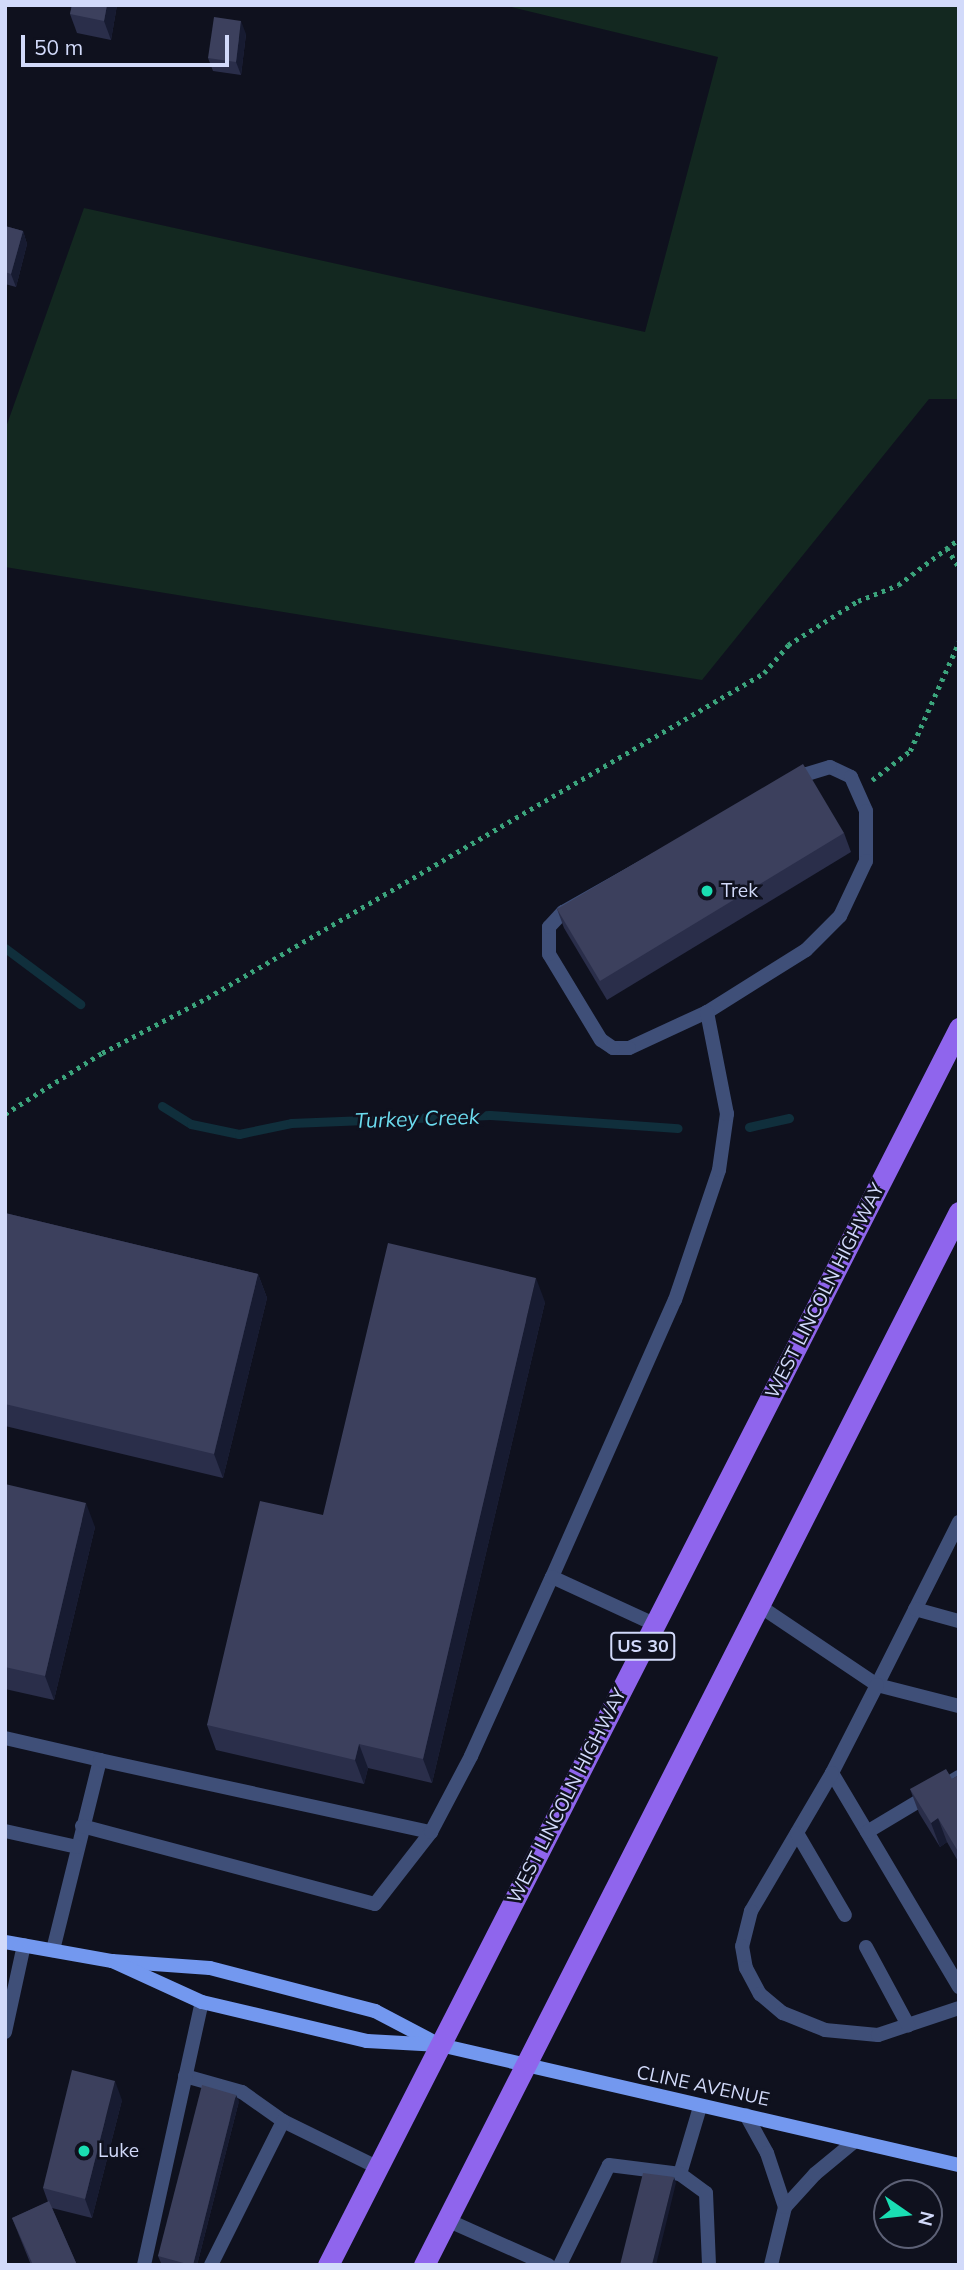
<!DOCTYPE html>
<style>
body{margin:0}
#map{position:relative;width:964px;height:2270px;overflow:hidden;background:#0f111e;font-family:Mulish,sans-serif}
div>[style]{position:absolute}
.green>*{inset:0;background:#132820}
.stream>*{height:9px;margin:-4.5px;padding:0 4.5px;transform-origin:4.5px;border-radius:4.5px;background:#102f3c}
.path>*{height:4.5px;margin-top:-2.25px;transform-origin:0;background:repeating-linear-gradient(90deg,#3ba47c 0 3.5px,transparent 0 8.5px)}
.lane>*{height:14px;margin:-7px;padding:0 7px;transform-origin:7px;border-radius:7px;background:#3f4f78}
.street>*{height:14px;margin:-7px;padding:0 7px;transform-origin:7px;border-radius:7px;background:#3f4f78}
.secondary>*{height:14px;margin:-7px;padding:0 7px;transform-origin:7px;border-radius:7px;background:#7398ef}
.primary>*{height:21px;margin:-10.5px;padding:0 10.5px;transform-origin:10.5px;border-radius:10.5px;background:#8f65ed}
.wall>*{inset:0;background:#2a2e4a}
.shaded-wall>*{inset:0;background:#171b31}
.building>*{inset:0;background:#3c405d}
.dots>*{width:19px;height:19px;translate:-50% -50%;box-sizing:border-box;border:4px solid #0f111e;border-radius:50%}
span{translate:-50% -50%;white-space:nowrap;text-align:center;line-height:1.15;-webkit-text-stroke:5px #0f111e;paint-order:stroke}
.shield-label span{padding:2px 5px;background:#0f111e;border:2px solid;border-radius:5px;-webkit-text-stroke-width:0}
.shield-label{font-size:18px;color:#d2dafa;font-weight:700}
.poi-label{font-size:19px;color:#d2dafa}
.left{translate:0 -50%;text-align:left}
.street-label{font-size:19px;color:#d2dafa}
.water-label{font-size:21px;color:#6bdbee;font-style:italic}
.frame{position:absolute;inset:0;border:7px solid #d2dafa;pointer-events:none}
.north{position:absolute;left:873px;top:2179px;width:70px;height:70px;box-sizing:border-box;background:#0f111e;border:2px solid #5d6176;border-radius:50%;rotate:104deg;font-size:19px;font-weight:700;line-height:28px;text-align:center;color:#d2dafa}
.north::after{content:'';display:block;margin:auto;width:24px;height:32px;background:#1adeb3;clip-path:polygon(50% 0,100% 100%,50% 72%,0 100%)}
.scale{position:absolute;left:21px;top:35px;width:208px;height:32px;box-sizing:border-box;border:4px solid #d2dafa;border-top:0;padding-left:9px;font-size:21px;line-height:24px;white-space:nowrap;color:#d2dafa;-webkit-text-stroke:5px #0f111e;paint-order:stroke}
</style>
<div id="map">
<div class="green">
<i style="clip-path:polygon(503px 5px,959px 5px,959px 399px,929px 399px,702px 680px,5px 567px,5px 430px,84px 208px,645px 332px,718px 57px)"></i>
</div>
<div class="stream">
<i style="left:5px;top:948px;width:94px;rotate:36.7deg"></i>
<i style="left:162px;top:1106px;width:34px;rotate:32deg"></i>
<i style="left:191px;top:1124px;width:49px;rotate:11.8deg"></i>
<i style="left:239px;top:1134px;width:53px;rotate:-11.9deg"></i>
<i style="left:291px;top:1123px;width:199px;rotate:-2.3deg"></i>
<i style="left:490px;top:1115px;width:188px;rotate:4deg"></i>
<i style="left:749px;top:1127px;width:41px;rotate:-12.7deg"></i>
</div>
<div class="path">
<i style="left:947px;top:548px;width:22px;rotate:58deg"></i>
<i style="left:872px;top:780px;width:48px;rotate:-37.3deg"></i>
<i style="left:910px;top:751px;width:120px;rotate:-65.8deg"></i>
<i style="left:5px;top:1114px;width:115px;rotate:-32.2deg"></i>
<i style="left:102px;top:1053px;width:119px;rotate:-27.6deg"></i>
<i style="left:207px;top:998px;width:645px;rotate:-30.26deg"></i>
<i style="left:764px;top:673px;width:37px;rotate:-49deg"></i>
<i style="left:788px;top:645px;width:83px;rotate:-32.2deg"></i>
<i style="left:858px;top:601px;width:43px;rotate:-21.8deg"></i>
<i style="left:898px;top:585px;width:76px;rotate:-37deg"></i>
</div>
<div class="lane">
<i style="left:830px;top:767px;width:23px;rotate:25deg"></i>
<i style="left:851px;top:777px;width:37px;rotate:66deg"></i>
<i style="left:866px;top:811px;width:50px;rotate:90deg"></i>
<i style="left:866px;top:861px;width:61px;rotate:115.3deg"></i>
<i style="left:840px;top:916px;width:48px;rotate:135deg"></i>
<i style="left:806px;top:950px;width:117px;rotate:147.9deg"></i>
<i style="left:707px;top:1012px;width:86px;rotate:155.2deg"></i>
<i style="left:629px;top:1048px;width:16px;rotate:180deg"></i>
<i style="left:613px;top:1048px;width:14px;rotate:-146deg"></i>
<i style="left:601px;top:1040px;width:100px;rotate:-121.2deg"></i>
<i style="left:549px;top:954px;width:27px;rotate:-90deg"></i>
<i style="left:549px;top:927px;width:21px;rotate:-47deg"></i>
<i style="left:563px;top:912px;width:280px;rotate:-29.5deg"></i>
<i style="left:807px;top:774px;width:24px;rotate:-17deg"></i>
<i style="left:959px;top:1522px;width:182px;rotate:116.7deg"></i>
<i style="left:877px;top:1685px;width:85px;rotate:14.4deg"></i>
<i style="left:552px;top:1577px;width:303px;rotate:-66.1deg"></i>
<i style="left:675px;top:1300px;width:137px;rotate:-71.3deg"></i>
<i style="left:719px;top:1170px;width:57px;rotate:-81.9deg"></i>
<i style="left:727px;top:1114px;width:104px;rotate:-101.1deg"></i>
<i style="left:758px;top:1605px;width:143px;rotate:33.9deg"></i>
<i style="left:877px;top:1685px;width:99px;rotate:117.1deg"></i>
<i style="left:832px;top:1773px;width:249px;rotate:59.3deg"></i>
<i style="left:915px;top:1609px;width:46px;rotate:15.3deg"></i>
<i style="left:5px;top:1738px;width:98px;rotate:13deg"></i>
<i style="left:100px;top:1760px;width:196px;rotate:103.9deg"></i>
<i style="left:100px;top:1760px;width:339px;rotate:12.3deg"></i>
<i style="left:832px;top:1773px;width:160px;rotate:120.4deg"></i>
<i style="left:751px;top:1911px;width:36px;rotate:104deg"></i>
<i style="left:742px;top:1946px;width:22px;rotate:80deg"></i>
<i style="left:746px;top:1968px;width:30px;rotate:62deg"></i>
<i style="left:760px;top:1994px;width:30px;rotate:40deg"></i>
<i style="left:783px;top:2013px;width:45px;rotate:22deg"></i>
<i style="left:825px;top:2030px;width:53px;rotate:5.4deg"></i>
<i style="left:878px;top:2035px;width:85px;rotate:-18.4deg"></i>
<i style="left:82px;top:1826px;width:303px;rotate:14.9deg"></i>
<i style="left:375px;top:1904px;width:91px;rotate:-52.1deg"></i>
<i style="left:431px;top:1832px;width:86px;rotate:-62.2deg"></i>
<i style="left:471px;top:1756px;width:196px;rotate:-65.7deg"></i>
<i style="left:552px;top:1577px;width:112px;rotate:24.7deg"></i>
<i style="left:5px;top:1831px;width:74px;rotate:12.5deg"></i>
<i style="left:867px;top:1832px;width:107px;rotate:-30.9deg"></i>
<i style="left:797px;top:1833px;width:95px;rotate:59.7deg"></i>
<i style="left:866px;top:1947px;width:89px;rotate:61.7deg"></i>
<i style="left:5px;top:2032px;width:89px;rotate:-77.7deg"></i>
<i style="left:185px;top:2076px;width:59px;rotate:15.7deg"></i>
<i style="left:242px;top:2092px;width:50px;rotate:35.3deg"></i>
<i style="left:283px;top:2121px;width:105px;rotate:26.1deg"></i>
<i style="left:680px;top:2174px;width:70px;rotate:-73.4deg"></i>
<i style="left:447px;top:2220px;width:111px;rotate:24deg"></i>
<i style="left:144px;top:2265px;width:269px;rotate:-77.6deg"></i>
<i style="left:211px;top:2265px;width:161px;rotate:-63.4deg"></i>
<i style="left:560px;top:2265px;width:111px;rotate:-63.9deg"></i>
<i style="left:609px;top:2165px;width:72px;rotate:7.2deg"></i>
<i style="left:680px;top:2174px;width:32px;rotate:36deg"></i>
<i style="left:706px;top:2193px;width:72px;rotate:87.6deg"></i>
</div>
<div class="street">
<i style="left:746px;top:2115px;width:43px;rotate:61.1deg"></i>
<i style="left:767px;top:2153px;width:57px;rotate:71.6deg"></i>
<i style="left:771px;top:2265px;width:60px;rotate:-76.4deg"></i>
<i style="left:785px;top:2207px;width:45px;rotate:-47.7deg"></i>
<i style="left:815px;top:2174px;width:52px;rotate:-39.5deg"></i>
</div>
<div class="secondary">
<i style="left:5px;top:1942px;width:109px;rotate:10.1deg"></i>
<i style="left:112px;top:1961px;width:98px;rotate:4.1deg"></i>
<i style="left:210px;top:1968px;width:171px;rotate:14.6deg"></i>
<i style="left:375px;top:2011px;width:69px;rotate:27.7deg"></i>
<i style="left:112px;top:1961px;width:99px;rotate:24.5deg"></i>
<i style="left:202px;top:2002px;width:170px;rotate:13.3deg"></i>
<i style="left:367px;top:2041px;width:73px;rotate:3.1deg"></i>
<i style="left:440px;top:2045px;width:533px;rotate:13.02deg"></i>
</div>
<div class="primary">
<i style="left:328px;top:2265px;width:1389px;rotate:-62.97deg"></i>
<i style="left:424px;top:2265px;width:1181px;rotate:-63.07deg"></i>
</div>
<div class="wall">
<i style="clip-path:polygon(72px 5px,117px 5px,111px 40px,77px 33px,70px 14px)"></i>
<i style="clip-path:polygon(246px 34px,241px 75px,213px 71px,208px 58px)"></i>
<i style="clip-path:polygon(5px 226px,23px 231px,27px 244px,16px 287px,5px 284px)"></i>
<i style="clip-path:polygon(844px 833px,851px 852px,607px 1000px,564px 928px,557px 909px)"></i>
<i style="clip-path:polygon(5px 1213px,258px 1274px,267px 1298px,223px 1478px,5px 1426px)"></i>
<i style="clip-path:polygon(545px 1302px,432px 1783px,368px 1768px,364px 1784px,216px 1750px,207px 1725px,323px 1515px)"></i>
<i style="clip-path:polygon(5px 1484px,95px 1527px,54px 1700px,5px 1689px)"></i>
<i style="clip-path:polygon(959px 1775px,959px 1863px,947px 1842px,940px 1847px,919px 1813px,910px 1789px,952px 1779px)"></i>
<i style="clip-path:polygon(122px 2100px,92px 2218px,52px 2208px,77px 2265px,31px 2265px,12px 2218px,48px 2202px,43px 2188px)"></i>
<i style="clip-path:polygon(239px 2101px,197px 2265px,168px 2265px,161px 2263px,158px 2256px)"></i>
</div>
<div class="shaded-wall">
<i style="clip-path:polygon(107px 5px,117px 5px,111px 40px,104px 21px)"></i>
<i style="clip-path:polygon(241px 21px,246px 34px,241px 75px,236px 62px)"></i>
<i style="clip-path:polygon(23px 231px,27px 244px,16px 287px,11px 274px)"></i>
<i style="clip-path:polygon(258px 1274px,267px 1298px,223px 1478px,214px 1454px)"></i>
<i style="clip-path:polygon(536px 1278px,545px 1302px,432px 1783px,423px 1759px)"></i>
<i style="clip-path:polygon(86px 1503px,95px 1527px,54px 1700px,45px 1676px)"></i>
<i style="clip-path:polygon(359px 1744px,368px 1768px,364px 1784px,355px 1760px)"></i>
<i style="clip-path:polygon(938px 1818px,947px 1842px,940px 1847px,931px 1823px)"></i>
<i style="clip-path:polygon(115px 2081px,122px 2100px,92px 2218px,85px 2199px)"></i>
<i style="clip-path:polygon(236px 2095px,239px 2101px,197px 2265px,193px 2265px)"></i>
<i style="clip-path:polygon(674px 2177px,676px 2183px,656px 2265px,652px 2265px)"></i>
</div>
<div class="building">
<i style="clip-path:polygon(72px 5px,107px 5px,104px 21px,70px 14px)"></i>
<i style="clip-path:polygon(214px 17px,241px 21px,236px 62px,208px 58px)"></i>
<i style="clip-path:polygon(5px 226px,23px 231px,11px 274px,5px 272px)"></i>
<i style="clip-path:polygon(803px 764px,844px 833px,600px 981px,557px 909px)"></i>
<i style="clip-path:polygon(5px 1213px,258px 1274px,214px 1454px,5px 1404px)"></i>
<i style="clip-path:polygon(388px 1243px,536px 1278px,423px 1759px,359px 1744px,355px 1760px,207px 1725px,260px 1501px,323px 1515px)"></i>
<i style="clip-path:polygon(5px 1484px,86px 1503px,45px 1676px,5px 1667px)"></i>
<i style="clip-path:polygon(946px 1769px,952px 1779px,959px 1775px,959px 1853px,938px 1818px,931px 1823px,910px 1789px)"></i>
<i style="clip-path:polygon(72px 2070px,115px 2081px,85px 2199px,43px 2188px)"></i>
<i style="clip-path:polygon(202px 2085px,236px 2095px,193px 2265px,191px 2265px,158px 2256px)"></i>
<i style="clip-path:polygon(643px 2173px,674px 2177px,652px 2265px,620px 2265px)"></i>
<i style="clip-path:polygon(49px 2201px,77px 2265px,33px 2265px,12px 2218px)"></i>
</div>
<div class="dots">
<i style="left:707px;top:891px;background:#1adeb3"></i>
<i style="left:84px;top:2151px;background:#1adeb3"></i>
</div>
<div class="shield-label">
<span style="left:643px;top:1646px">US 30</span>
</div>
<div class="poi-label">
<span class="left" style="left:721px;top:891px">Trek</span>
<span class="left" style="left:98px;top:2151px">Luke</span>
</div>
<div class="street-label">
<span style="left:825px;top:1291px;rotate:-63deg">WEST LINCOLN HIGHWAY</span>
<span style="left:567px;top:1796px;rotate:-63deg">WEST LINCOLN HIGHWAY</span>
<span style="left:703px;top:2086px;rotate:12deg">CLINE AVENUE</span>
</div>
<div class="water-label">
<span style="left:417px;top:1118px;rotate:-2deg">Turkey Creek</span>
</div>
<div class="frame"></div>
<div class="north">N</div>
<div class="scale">50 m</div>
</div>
